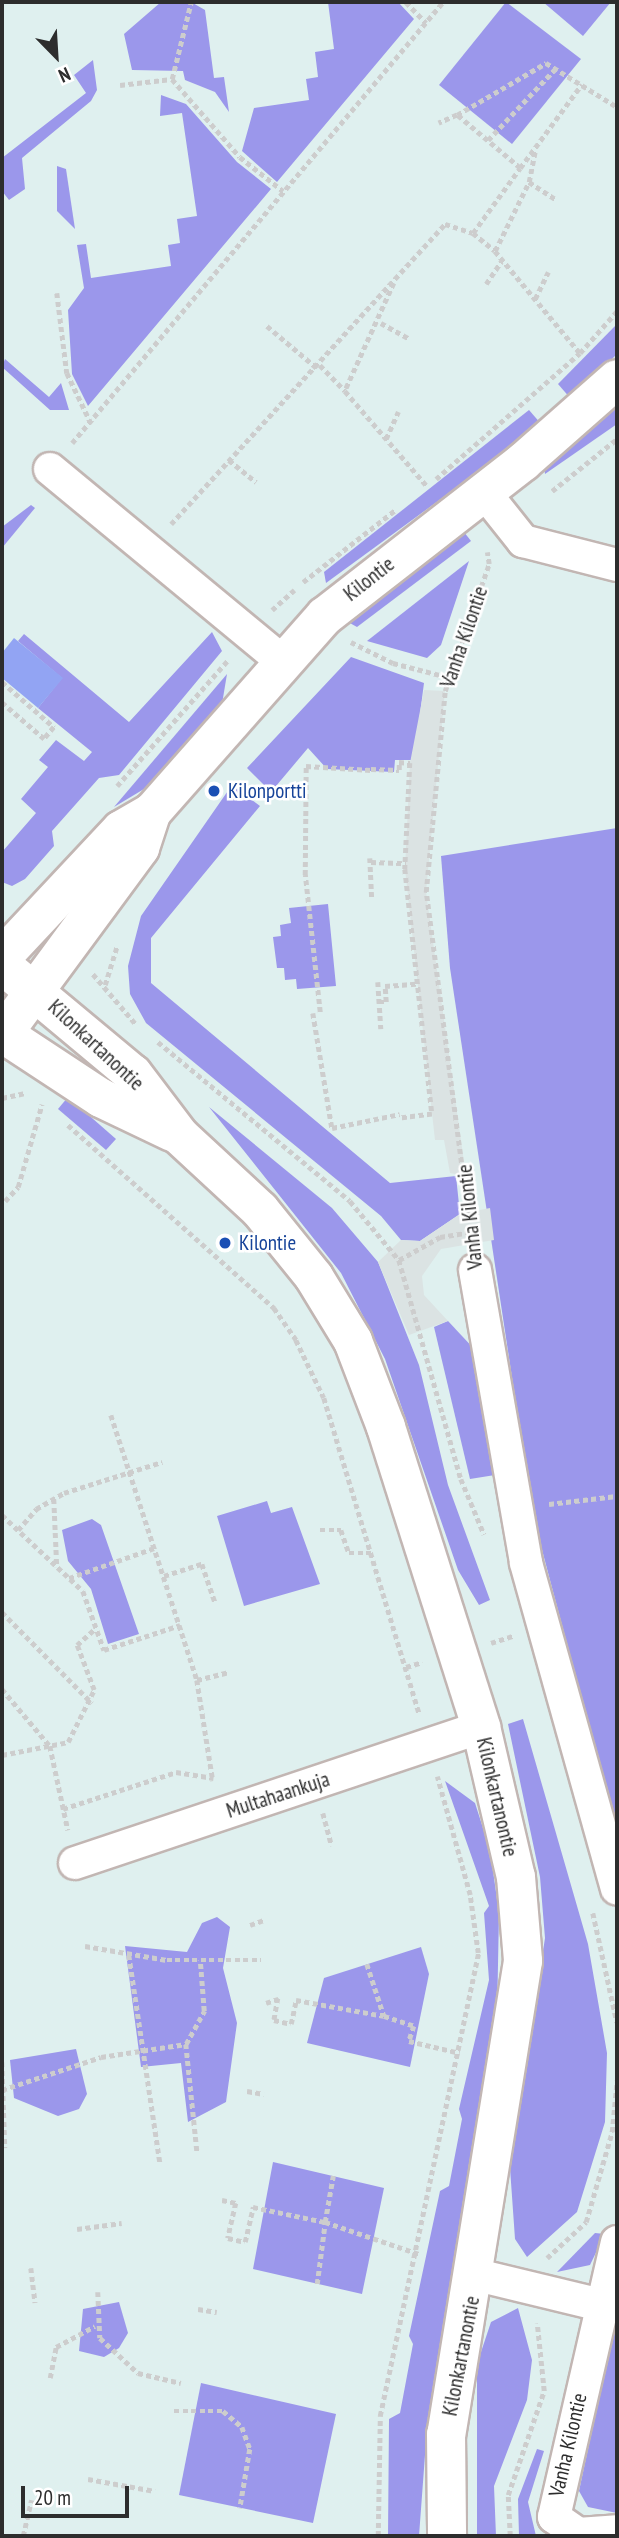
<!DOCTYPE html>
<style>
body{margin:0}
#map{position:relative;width:619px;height:2538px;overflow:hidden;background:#dff0ef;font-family:"PT Sans Narrow",sans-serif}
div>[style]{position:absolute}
.green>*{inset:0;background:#9b97eb}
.pitch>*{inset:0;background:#92a4f3}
.plaza>*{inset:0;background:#dbe3e3}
.path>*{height:4.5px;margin-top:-2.25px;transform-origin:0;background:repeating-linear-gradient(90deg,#cdcdcd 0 5px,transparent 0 8.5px)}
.roads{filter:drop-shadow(2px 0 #c2b6b3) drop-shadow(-2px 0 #c2b6b3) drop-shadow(0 2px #c2b6b3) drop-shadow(0 -2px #c2b6b3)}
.street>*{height:32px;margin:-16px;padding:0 16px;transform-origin:16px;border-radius:16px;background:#fff}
.secondary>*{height:38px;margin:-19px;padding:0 19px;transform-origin:19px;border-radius:19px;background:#fff}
.dots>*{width:19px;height:19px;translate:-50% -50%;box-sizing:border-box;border:4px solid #fff;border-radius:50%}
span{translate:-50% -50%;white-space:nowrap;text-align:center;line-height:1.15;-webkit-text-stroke:5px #fff;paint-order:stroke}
.street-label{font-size:21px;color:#2d2d2d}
.transit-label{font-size:21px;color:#164399}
.left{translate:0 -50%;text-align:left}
.frame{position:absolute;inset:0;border:4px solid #2d2d2d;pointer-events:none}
.north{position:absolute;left:21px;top:21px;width:70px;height:70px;-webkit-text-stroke:5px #fff;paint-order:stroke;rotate:156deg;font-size:19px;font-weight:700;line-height:28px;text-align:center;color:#2d2d2d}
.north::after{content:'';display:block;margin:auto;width:24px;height:32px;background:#2d2d2d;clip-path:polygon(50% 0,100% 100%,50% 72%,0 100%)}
.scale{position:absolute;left:21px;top:2486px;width:108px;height:32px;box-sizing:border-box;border:4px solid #2d2d2d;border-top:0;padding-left:9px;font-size:21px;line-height:24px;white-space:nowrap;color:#2d2d2d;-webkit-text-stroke:5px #fff;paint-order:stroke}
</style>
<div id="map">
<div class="green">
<i style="clip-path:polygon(161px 2px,191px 2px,205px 10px,214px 78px,224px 77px,229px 112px,215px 92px,185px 80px,183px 71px,132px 70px,124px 34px)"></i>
<i style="clip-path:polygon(328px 2px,398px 2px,414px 19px,277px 182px,242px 151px,254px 108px,309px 100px,306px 79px,318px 77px,315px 52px,334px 49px)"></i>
<i style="clip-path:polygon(506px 2px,581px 59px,512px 144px,439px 85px)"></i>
<i style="clip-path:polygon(543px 2px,611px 2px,583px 36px)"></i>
<i style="clip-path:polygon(93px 60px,97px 90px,91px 101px,22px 158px,25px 189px,9px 200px,2px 191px,2px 158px,86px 93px,74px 75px)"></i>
<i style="clip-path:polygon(161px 95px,186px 104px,237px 162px,271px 189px,88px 406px,72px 374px,68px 310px,84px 288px,77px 245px,86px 244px,91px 278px,171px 266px,168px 245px,180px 243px,177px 219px,197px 216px,182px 113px,160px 116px)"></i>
<i style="clip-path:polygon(57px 166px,66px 169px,75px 229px,57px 211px)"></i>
<i style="clip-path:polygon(617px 324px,617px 354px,571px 399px,558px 384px)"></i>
<i style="clip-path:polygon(5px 359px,49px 397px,61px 383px,69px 410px,50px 410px,2px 367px)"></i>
<i style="clip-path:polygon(617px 406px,617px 424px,545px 474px,544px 466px)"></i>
<i style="clip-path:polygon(529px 410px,542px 425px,326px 583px,324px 572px)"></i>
<i style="clip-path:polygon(31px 505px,35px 508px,2px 548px,2px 527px)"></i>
<i style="clip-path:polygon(464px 532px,471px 541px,357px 627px,348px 622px)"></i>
<i style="clip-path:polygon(469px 561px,441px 645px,427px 658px,367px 641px)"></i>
<i style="clip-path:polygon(212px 632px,222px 651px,119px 775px,99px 778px,52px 831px,54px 846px,25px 879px,12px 886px,2px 882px,2px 852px,36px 813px,21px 799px,48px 767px,39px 760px,56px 740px,84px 761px,92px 752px,38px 708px,62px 678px,18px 641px,24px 634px,129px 722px)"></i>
<i style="clip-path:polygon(351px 657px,424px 683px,414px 760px,395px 760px,394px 772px,327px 769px,308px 748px,271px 792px,247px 768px)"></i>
<i style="clip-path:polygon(227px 674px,222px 704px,159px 780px,114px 807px)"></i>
<i style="clip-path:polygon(232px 785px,260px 806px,151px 938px,151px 983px,390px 1183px,456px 1176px,460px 1214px,420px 1241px,401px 1240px,381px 1216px,146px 1023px,130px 994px,128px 966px,141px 916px)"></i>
<i style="clip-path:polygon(617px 828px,617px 1832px,533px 1516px,450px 968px,441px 856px)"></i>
<i style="clip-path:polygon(328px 904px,336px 986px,297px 989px,296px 979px,285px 980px,284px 968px,277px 968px,273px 937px,281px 936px,280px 925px,291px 923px,289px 908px)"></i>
<i style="clip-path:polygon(68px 1097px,116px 1139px,106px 1150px,58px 1109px)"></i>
<i style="clip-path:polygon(209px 1107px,332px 1208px,378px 1262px,419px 1365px,448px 1485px,490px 1600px,479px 1605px,458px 1570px,385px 1359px,341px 1273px)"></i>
<i style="clip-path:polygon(448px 1321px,476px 1351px,495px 1475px,470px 1479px,434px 1327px)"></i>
<i style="clip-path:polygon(267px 1501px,271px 1513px,292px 1507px,320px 1584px,244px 1606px,217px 1516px)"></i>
<i style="clip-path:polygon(92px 1519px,101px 1525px,139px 1634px,108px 1644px,91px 1589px,68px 1561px,62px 1530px)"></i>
<i style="clip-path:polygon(523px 1719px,588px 1944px,607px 2053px,605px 2122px,577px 2212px,527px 2257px,515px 2239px,510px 2168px,545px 1938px,540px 1877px,508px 1724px)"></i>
<i style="clip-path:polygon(445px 1781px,475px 1803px,490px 1850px,499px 1913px,497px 2016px,425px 2455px,419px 2536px,388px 2536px,389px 2419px,400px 2413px,413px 2344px,409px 2336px,440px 2191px,449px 2186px,462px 2119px,459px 2109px,489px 1980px,484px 1913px,489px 1906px)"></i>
<i style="clip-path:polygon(217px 1917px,230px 1927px,223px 1968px,237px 2023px,226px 2102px,188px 2122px,181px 2063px,141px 2067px,125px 1946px,187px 1952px,202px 1923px)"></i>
<i style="clip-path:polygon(421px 1947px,429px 1974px,410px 2067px,307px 2043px,324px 1978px)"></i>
<i style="clip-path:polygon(76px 2049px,87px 2094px,79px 2109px,58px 2116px,14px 2098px,10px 2060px)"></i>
<i style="clip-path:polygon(273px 2162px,384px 2188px,362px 2294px,253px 2269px)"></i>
<i style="clip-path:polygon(595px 2233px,605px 2234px,590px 2265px,557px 2272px)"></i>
<i style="clip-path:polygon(119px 2302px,128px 2333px,119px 2348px,104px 2357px,79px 2351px,83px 2309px)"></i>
<i style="clip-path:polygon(518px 2308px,532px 2360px,527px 2400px,494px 2486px,496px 2536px,477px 2536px,477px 2364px,491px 2322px)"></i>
<i style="clip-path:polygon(617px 2313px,617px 2513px,588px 2507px,579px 2491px)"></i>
<i style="clip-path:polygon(201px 2383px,336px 2414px,313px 2523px,179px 2495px)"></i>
<i style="clip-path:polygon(537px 2449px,544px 2451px,528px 2502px,536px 2536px,519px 2536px,518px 2499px)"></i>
</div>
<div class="pitch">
<i style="clip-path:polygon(14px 638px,63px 678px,38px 708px,2px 678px,2px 653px)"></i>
</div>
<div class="plaza">
<i style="clip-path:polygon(424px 690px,445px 691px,426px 892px,466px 1176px,450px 1173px,444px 1140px,435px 1140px,405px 869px,410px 763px)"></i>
<i style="clip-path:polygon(490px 1208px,494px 1240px,441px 1249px,422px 1276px,424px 1295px,448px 1321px,409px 1335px,378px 1262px,401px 1240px,420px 1241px,460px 1214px)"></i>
</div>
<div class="path">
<i style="left:406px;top:2px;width:29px;rotate:46deg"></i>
<i style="left:172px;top:79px;width:79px;rotate:-76.1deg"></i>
<i style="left:120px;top:85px;width:52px;rotate:-6.6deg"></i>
<i style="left:172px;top:79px;width:103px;rotate:48.9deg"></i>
<i style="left:240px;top:157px;width:55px;rotate:38.3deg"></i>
<i style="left:457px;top:115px;width:103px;rotate:-30.3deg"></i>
<i style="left:546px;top:63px;width:84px;rotate:31.8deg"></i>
<i style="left:488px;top:140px;width:99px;rotate:-46.6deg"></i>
<i style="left:520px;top:168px;width:104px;rotate:-53.6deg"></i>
<i style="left:529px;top:182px;width:33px;rotate:-79deg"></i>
<i style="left:473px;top:233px;width:28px;rotate:39deg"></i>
<i style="left:495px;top:251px;width:77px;rotate:-63.8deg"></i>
<i style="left:529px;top:182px;width:33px;rotate:33deg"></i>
<i style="left:495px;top:251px;width:133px;rotate:50.2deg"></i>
<i style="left:394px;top:283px;width:119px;rotate:114.4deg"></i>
<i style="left:345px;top:391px;width:125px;rotate:49.2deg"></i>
<i style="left:486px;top:284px;width:27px;rotate:-56deg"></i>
<i style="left:57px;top:293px;width:81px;rotate:82.9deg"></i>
<i style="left:67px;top:373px;width:53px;rotate:64.4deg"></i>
<i style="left:535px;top:299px;width:30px;rotate:-64deg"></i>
<i style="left:381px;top:323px;width:31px;rotate:29deg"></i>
<i style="left:267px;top:326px;width:65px;rotate:40deg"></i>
<i style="left:320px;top:365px;width:36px;rotate:46deg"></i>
<i style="left:386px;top:439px;width:30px;rotate:-66deg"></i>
<i style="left:72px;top:443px;width:576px;rotate:-49.93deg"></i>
<i style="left:229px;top:460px;width:35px;rotate:39deg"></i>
<i style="left:436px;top:479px;width:191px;rotate:-41.2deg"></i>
<i style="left:580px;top:353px;width:56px;rotate:-48.6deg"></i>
<i style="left:552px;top:491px;width:83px;rotate:-38.7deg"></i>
<i style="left:171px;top:524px;width:406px;rotate:-47.6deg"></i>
<i style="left:445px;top:224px;width:29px;rotate:18deg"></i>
<i style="left:473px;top:233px;width:80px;rotate:-54.1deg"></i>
<i style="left:520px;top:168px;width:82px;rotate:-139.9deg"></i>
<i style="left:457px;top:115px;width:20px;rotate:156deg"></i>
<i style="left:303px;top:582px;width:117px;rotate:-38deg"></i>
<i style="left:272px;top:610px;width:30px;rotate:-42deg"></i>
<i style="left:351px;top:642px;width:47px;rotate:26.6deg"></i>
<i style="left:393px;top:663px;width:57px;rotate:14.3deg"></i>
<i style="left:2px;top:682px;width:69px;rotate:40.9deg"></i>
<i style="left:54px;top:727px;width:16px;rotate:130deg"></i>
<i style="left:44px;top:739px;width:55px;rotate:-139.4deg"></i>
<i style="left:371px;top:769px;width:28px;rotate:2deg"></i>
<i style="left:399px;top:770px;width:8px;rotate:-90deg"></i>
<i style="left:399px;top:762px;width:11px;rotate:5deg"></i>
<i style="left:410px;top:763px;width:106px;rotate:92.7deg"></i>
<i style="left:405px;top:869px;width:246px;rotate:83.7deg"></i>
<i style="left:432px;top:1114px;width:32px;rotate:173deg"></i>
<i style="left:117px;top:786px;width:169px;rotate:-48.6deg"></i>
<i style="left:370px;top:858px;width:42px;rotate:87.3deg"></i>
<i style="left:371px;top:862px;width:35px;rotate:2deg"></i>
<i style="left:93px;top:974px;width:65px;rotate:49.4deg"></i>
<i style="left:378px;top:982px;width:47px;rotate:86.3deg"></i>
<i style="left:105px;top:985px;width:41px;rotate:-72.9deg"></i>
<i style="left:379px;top:1002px;width:7px"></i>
<i style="left:386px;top:1002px;width:16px;rotate:-94deg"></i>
<i style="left:385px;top:986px;width:31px;rotate:-4deg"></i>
<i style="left:320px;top:1012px;width:138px;rotate:-96.2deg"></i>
<i style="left:305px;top:875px;width:109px;rotate:-89.5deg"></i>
<i style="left:306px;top:766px;width:65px;rotate:3.5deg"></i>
<i style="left:313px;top:1013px;width:117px;rotate:80.6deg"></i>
<i style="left:332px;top:1128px;width:69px;rotate:-11.6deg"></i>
<i style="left:158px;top:1042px;width:249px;rotate:39.6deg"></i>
<i style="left:350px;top:1201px;width:77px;rotate:50.3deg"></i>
<i style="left:399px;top:1260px;width:228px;rotate:74.2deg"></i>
<i style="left:461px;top:1479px;width:60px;rotate:67.3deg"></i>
<i style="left:2px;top:1098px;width:25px;rotate:-12deg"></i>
<i style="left:68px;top:1125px;width:276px;rotate:41.6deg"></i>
<i style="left:274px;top:1308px;width:39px;rotate:55deg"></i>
<i style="left:296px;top:1340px;width:64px;rotate:64.2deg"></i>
<i style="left:324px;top:1398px;width:329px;rotate:73.2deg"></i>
<i style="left:5px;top:1201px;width:19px;rotate:-47deg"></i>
<i style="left:18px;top:1187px;width:86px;rotate:-73.9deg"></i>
<i style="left:471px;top:1238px;width:349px;rotate:-97.4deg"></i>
<i style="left:426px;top:892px;width:202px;rotate:-84.6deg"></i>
<i style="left:445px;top:691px;width:134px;rotate:-70.9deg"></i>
<i style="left:489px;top:564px;width:12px;rotate:-99deg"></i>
<i style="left:399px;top:1260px;width:47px;rotate:-29.3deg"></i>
<i style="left:440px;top:1237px;width:31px;rotate:-9deg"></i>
<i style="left:111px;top:1415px;width:279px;rotate:72deg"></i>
<i style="left:197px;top:1680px;width:102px;rotate:81deg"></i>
<i style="left:54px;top:1499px;width:68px;rotate:87.5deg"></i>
<i style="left:549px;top:1504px;width:68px;rotate:-6.7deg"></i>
<i style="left:2px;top:1515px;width:111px;rotate:43.2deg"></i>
<i style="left:83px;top:1591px;width:63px;rotate:70.4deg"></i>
<i style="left:104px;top:1650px;width:80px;rotate:-18.2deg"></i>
<i style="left:18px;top:1530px;width:28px;rotate:-49deg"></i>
<i style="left:36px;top:1509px;width:32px;rotate:-30deg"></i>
<i style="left:64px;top:1493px;width:103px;rotate:-17.6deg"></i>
<i style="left:320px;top:1530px;width:21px"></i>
<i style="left:341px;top:1530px;width:24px;rotate:71deg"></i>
<i style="left:349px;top:1553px;width:22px"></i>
<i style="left:164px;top:1576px;width:40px;rotate:-18deg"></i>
<i style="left:202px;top:1564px;width:40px;rotate:71.1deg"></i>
<i style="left:69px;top:1578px;width:90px;rotate:-19.4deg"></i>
<i style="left:2px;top:1612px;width:128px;rotate:45.3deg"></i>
<i style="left:491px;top:1643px;width:23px;rotate:-18deg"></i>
<i style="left:406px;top:1667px;width:17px;rotate:-17deg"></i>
<i style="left:197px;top:1680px;width:32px;rotate:-14deg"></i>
<i style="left:2px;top:1689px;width:75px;rotate:49.9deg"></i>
<i style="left:50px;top:1746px;width:86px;rotate:77.9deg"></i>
<i style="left:2px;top:1755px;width:67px;rotate:-11.1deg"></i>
<i style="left:68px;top:1742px;width:58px;rotate:-63.4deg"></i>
<i style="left:94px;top:1690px;width:48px;rotate:-110.7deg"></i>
<i style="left:77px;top:1645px;width:25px;rotate:-42deg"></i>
<i style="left:63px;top:1809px;width:119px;rotate:-18.1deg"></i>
<i style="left:176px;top:1772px;width:38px;rotate:9deg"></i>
<i style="left:323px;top:1813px;width:34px;rotate:75deg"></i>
<i style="left:593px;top:1913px;width:112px;rotate:77.6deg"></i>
<i style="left:250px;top:1925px;width:15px;rotate:-20deg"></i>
<i style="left:85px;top:1946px;width:83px;rotate:9.7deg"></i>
<i style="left:167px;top:1960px;width:94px"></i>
<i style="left:129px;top:1955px;width:210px;rotate:81.5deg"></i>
<i style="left:367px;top:1964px;width:55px;rotate:71.9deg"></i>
<i style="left:384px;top:2016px;width:32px;rotate:18deg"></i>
<i style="left:414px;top:2026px;width:16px;rotate:108deg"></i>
<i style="left:409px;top:2041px;width:52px;rotate:13.2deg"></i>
<i style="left:278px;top:1998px;width:22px;rotate:100deg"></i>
<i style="left:274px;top:2020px;width:17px;rotate:13deg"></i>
<i style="left:291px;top:2024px;width:25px;rotate:-78deg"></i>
<i style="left:296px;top:2000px;width:89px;rotate:10.3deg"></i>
<i style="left:266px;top:2003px;width:13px;rotate:-18deg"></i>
<i style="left:186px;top:2044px;width:108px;rotate:84.1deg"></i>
<i style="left:2px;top:2062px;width:86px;rotate:88deg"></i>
<i style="left:2px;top:2090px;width:104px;rotate:-18.4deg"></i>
<i style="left:101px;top:2057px;width:86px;rotate:-8.7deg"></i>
<i style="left:186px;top:2044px;width:38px;rotate:-61deg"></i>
<i style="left:204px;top:2011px;width:51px;rotate:-94.5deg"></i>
<i style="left:247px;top:2091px;width:17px;rotate:10deg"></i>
<i style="left:222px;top:2200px;width:14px;rotate:12deg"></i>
<i style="left:236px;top:2203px;width:36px;rotate:103deg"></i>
<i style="left:228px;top:2238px;width:17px;rotate:13deg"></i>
<i style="left:245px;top:2242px;width:36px;rotate:-77deg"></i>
<i style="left:253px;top:2207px;width:74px;rotate:11.8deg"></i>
<i style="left:325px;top:2222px;width:47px;rotate:-80.1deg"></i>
<i style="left:77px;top:2229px;width:45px;rotate:-7.6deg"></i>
<i style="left:547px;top:2258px;width:53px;rotate:-42.7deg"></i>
<i style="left:586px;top:2222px;width:94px;rotate:-73.9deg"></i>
<i style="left:612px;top:2132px;width:52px;rotate:-84.5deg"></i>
<i style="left:31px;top:2268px;width:35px;rotate:83deg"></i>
<i style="left:317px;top:2284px;width:63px;rotate:-82.6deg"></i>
<i style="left:325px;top:2222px;width:99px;rotate:18.8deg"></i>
<i style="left:98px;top:2292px;width:46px;rotate:87.5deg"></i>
<i style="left:100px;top:2338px;width:52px;rotate:42.6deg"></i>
<i style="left:138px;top:2373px;width:44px;rotate:13.1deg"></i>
<i style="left:198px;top:2309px;width:19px;rotate:9deg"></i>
<i style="left:50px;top:2378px;width:32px;rotate:-79deg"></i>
<i style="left:56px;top:2347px;width:44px;rotate:-28.3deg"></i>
<i style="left:174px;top:2411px;width:49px"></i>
<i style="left:223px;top:2411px;width:25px;rotate:40deg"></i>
<i style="left:242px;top:2427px;width:23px;rotate:70deg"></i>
<i style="left:250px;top:2449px;width:60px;rotate:99.6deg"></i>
<i style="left:88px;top:2479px;width:68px;rotate:10.2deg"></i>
<i style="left:23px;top:2536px;width:37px;rotate:-77deg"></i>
<i style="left:378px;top:2536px;width:120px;rotate:-89deg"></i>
<i style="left:380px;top:2416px;width:473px;rotate:-78deg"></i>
<i style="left:478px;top:1953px;width:59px;rotate:-97.9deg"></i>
<i style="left:470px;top:1895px;width:123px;rotate:-105.5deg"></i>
<i style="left:510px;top:2536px;width:41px;rotate:-92.8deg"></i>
<i style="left:508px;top:2495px;width:110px;rotate:-70.9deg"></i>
<i style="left:544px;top:2391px;width:68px;rotate:-95.9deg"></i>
</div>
<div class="roads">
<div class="street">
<i style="left:50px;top:469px;width:300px;rotate:39.6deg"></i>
<i style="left:484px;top:492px;width:63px;rotate:51.5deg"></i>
<i style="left:523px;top:541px;width:97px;rotate:14.3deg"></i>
<i style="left:475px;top:1270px;width:297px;rotate:80.1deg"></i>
<i style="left:526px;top:1563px;width:338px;rotate:74.4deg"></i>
<i style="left:75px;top:1863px;width:428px;rotate:-18.5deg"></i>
<i style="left:617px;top:2242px;width:282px;rotate:102.9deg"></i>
<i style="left:554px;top:2517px;width:29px;rotate:35deg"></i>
<i style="left:578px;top:2534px;width:39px;rotate:-4deg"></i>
<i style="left:477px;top:2275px;width:128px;rotate:13.6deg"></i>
</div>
<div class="secondary">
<i style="left:2px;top:957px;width:174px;rotate:-46.9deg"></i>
<i style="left:121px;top:830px;width:36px;rotate:-30deg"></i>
<i style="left:152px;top:812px;width:261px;rotate:-48.6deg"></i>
<i style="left:325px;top:616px;width:251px;rotate:-37.9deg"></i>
<i style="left:523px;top:462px;width:125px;rotate:-41.4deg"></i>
<i style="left:2px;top:965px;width:170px;rotate:39.8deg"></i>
<i style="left:133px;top:1074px;width:78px;rotate:52.8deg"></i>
<i style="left:180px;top:1136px;width:109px;rotate:42.8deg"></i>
<i style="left:260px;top:1210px;width:86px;rotate:51.1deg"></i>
<i style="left:314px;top:1277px;width:75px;rotate:58.6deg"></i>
<i style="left:353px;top:1341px;width:92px;rotate:69deg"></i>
<i style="left:386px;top:1427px;width:315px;rotate:72.4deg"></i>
<i style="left:481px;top:1727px;width:154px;rotate:76.9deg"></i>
<i style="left:516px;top:1877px;width:84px;rotate:85.2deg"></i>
<i style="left:523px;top:1961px;width:479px;rotate:99.2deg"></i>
<i style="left:446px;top:2434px;width:102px;rotate:89.4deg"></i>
<i style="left:2px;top:1033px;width:118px;rotate:33.3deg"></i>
<i style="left:101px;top:1098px;width:79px;rotate:25.6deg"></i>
<i style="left:3px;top:1034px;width:231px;rotate:-53.6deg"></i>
<i style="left:140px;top:848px;width:38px;rotate:-72deg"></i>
</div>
</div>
<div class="dots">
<i style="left:214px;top:791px;background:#1a4fb4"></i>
<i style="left:225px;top:1243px;background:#1a4fb4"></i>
</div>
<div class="street-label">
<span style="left:369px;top:579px;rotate:-38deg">Kilontie</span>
<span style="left:464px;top:637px;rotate:-71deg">Vanha Kilontie</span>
<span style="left:96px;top:1045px;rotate:43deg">Kilonkartanontie</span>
<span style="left:470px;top:1217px;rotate:-96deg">Vanha Kilontie</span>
<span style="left:278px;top:1795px;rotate:-18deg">Multahaankuja</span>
<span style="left:497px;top:1797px;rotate:77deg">Kilonkartanontie</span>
<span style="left:461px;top:2356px;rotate:-79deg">Kilonkartanontie</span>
<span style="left:568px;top:2445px;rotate:-77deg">Vanha Kilontie</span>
</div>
<div class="transit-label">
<span class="left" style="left:228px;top:791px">Kilonportti</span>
<span class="left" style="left:239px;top:1243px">Kilontie</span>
</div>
<div class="frame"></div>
<div class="north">N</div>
<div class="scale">20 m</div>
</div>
